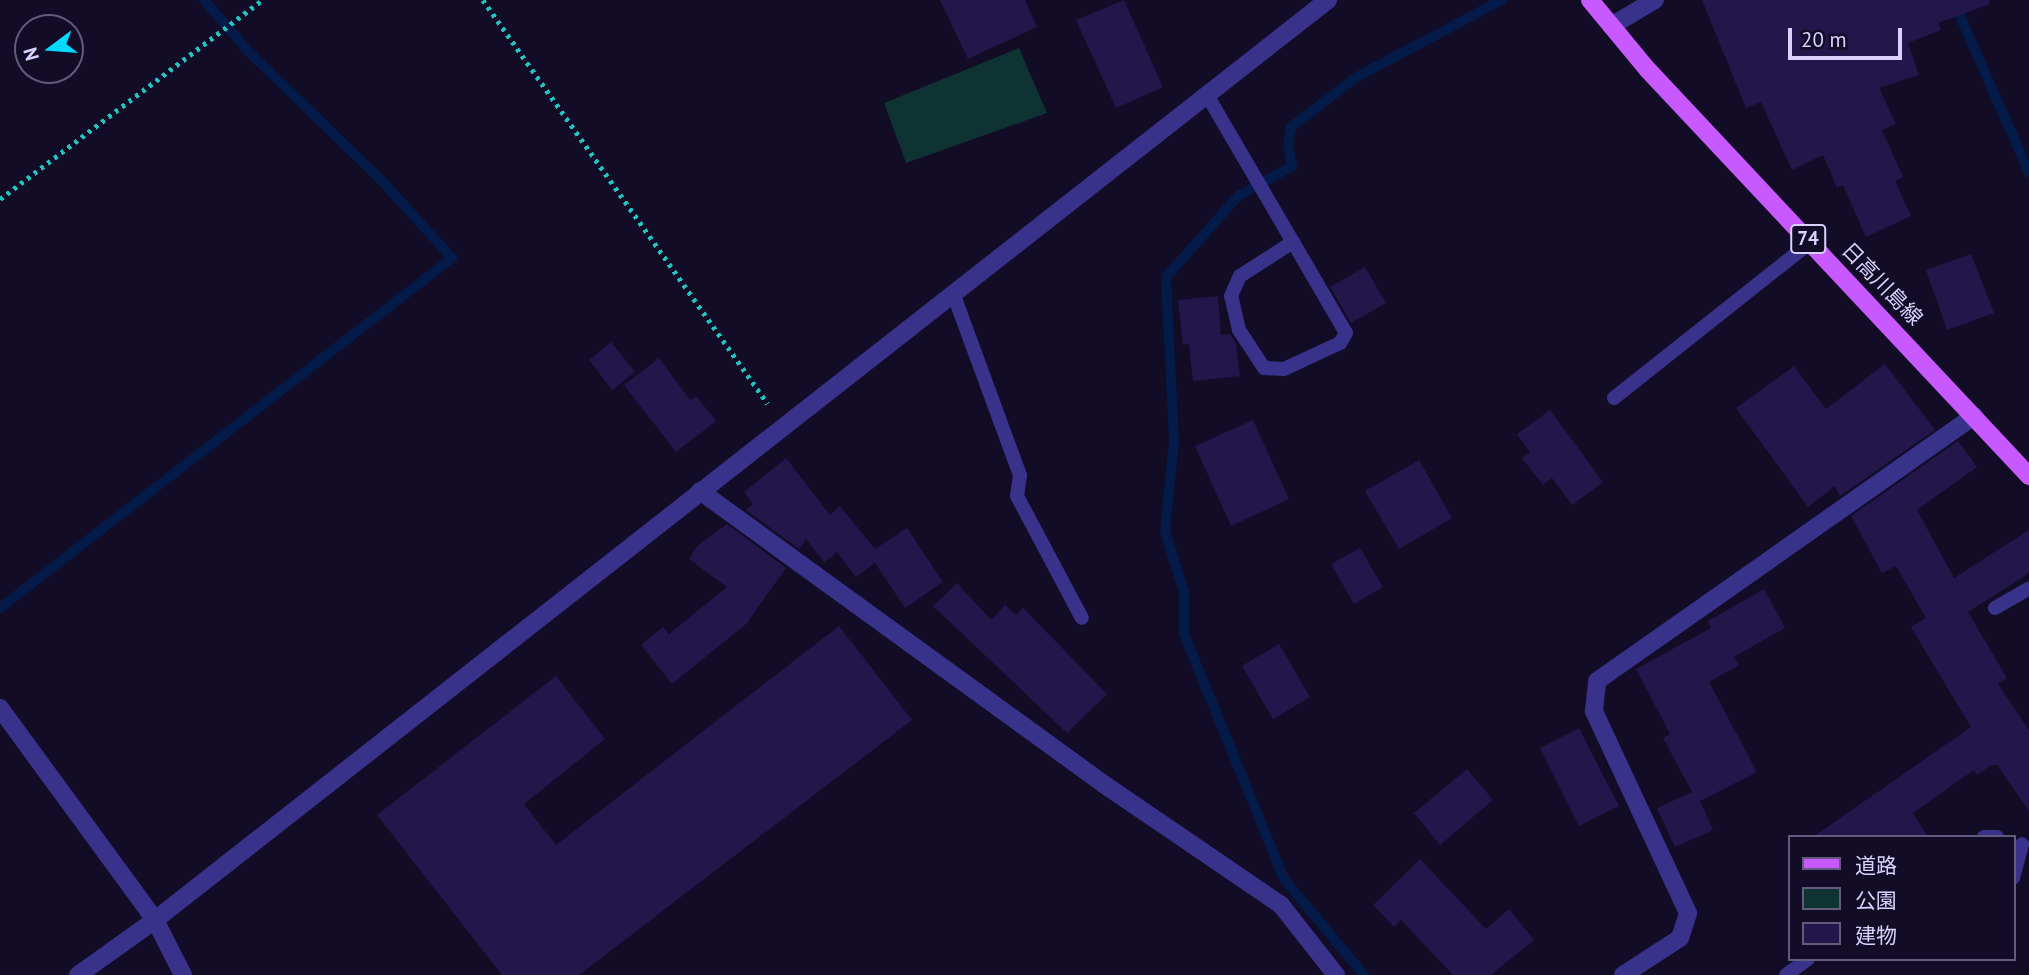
<!DOCTYPE html>
<meta charset="utf-8">
<style>
body{margin:0}
#map{position:relative;width:2029px;height:975px;overflow:hidden;background:#120c27;font-family:"PT Sans","Noto Sans JP",sans-serif}
div>[style]{position:absolute}
.green>*{inset:0;background:#0f3232}
.stream>*{height:10px;margin:-5px;padding:0 5px;transform-origin:5px;border-radius:5px;background:#041a48}
.building>*{inset:0;background:#23164a}
.path>*{height:4.5px;margin-top:-2.25px;transform-origin:0;background:repeating-linear-gradient(90deg,#21c4c0 0 3.5px,transparent 0 8.5px)}
.service>*{height:14px;margin:-7px;padding:0 7px;transform-origin:7px;border-radius:7px;background:#39328b}
.minor>*{height:18px;margin:-9px;padding:0 9px;transform-origin:9px;border-radius:9px;background:#39328b}
.primary>*{height:18px;margin:-9px;padding:0 9px;transform-origin:9px;border-radius:9px;background:#c759ff}
span{translate:-50% -50%;white-space:nowrap;text-align:center;line-height:1.15;-webkit-text-stroke:7px #120c27;paint-order:stroke}
.shield-label span{padding:2px 5px;background:#120c27;border:2px solid;border-radius:5px;-webkit-text-stroke-width:0}
.shield-label{font-size:19px;color:#d9d2ff;font-weight:700}
.street-label{font-size:21px;color:#d9d2ff}
.legend{position:absolute;left:1788px;top:835px;width:228px;height:126px;box-sizing:border-box;background:#120c27;border:2px solid #625b7d;margin:0;padding:9px 12px;list-style:none;font-size:21px;color:#d9d2ff}
.legend li{display:flex;align-items:center;gap:14px;height:35px}
.legend b{width:35px;border:2px solid #625b7d}
.north{position:absolute;left:14px;top:14px;width:70px;height:70px;box-sizing:border-box;background:#120c27;border:2px solid #625b7d;border-radius:50%;rotate:254deg;font-size:19px;font-weight:700;line-height:28px;text-align:center;color:#d9d2ff}
.north::after{content:'';display:block;margin:auto;width:24px;height:32px;background:#00dafd;clip-path:polygon(50% 0,100% 100%,50% 72%,0 100%)}
.scale{position:absolute;left:1788px;top:28px;width:114px;height:32px;box-sizing:border-box;border:4px solid #d9d2ff;border-top:0;padding-left:9px;font-size:21px;line-height:24px;white-space:nowrap;color:#d9d2ff;-webkit-text-stroke:5px #120c27;paint-order:stroke}
</style>
<div id="map">
<div class="green">
<i style="clip-path:polygon(1019px 48px,1047px 113px,906px 163px,884px 103px)"></i>
</div>
<div class="stream">
<i style="left:1953px;top:0;width:188px;rotate:66.2deg"></i>
<i style="left:0;top:608px;width:572px;rotate:-37.75deg"></i>
<i style="left:452px;top:258px;width:107px;rotate:-132.3deg"></i>
<i style="left:380px;top:179px;width:182px;rotate:-135.9deg"></i>
<i style="left:249px;top:52px;width:69px;rotate:-130.9deg"></i>
<i style="left:1364px;top:975px;width:125px;rotate:-129.8deg"></i>
<i style="left:1284px;top:879px;width:265px;rotate:-112.2deg"></i>
<i style="left:1184px;top:634px;width:42px;rotate:-90deg"></i>
<i style="left:1184px;top:592px;width:64px;rotate:-107.3deg"></i>
<i style="left:1165px;top:531px;width:90px;rotate:-84.3deg"></i>
<i style="left:1174px;top:441px;width:164px;rotate:-92.8deg"></i>
<i style="left:1166px;top:277px;width:108px;rotate:-48.4deg"></i>
<i style="left:1238px;top:196px;width:62px;rotate:-29.1deg"></i>
<i style="left:1292px;top:166px;width:20px;rotate:-101deg"></i>
<i style="left:1288px;top:146px;width:19px;rotate:-81deg"></i>
<i style="left:1291px;top:127px;width:81px;rotate:-37.4deg"></i>
<i style="left:1355px;top:78px;width:166px;rotate:-28deg"></i>
</div>
<div class="building">
<i style="clip-path:polygon(940px 0,1025px 0,1037px 27px,968px 59px)"></i>
<i style="clip-path:polygon(1124px 0,1163px 87px,1116px 108px,1076px 20px)"></i>
<i style="clip-path:polygon(1702px 0,1989px 0,1990px 4px,1938px 23px,1941px 30px,1908px 43px,1919px 75px,1879px 88px,1896px 124px,1882px 130px,1903px 177px,1895px 181px,1911px 216px,1866px 237px,1843px 185px,1837px 188px,1823px 155px,1792px 170px,1761px 102px,1746px 108px)"></i>
<i style="clip-path:polygon(1971px 254px,1994px 313px,1947px 330px,1926px 270px)"></i>
<i style="clip-path:polygon(1365px 267px,1386px 303px,1351px 323px,1330px 287px)"></i>
<i style="clip-path:polygon(1218px 296px,1221px 335px,1230px 334px,1236px 343px,1240px 376px,1193px 381px,1189px 344px,1183px 345px,1178px 300px)"></i>
<i style="clip-path:polygon(611px 342px,635px 372px,612px 390px,589px 360px)"></i>
<i style="clip-path:polygon(659px 358px,690px 400px,696px 396px,716px 421px,676px 452px,624px 385px)"></i>
<i style="clip-path:polygon(1885px 364px,1935px 430px,1840px 496px,1835px 486px,1808px 507px,1736px 408px,1794px 366px,1826px 409px)"></i>
<i style="clip-path:polygon(1550px 410px,1603px 482px,1572px 505px,1552px 478px,1543px 485px,1522px 458px,1530px 452px,1517px 434px)"></i>
<i style="clip-path:polygon(1253px 420px,1289px 499px,1231px 526px,1195px 446px)"></i>
<i style="clip-path:polygon(1958px 441px,1977px 467px,1917px 510px,1954px 578px,2029px 530px,2029px 573px,1968px 612px,2007px 678px,1998px 684px,2029px 730px,2029px 811px,1997px 765px,1991px 765px,1977px 775px,1974px 770px,1913px 813px,1928px 837px,1813px 837px,1971px 727px,1911px 627px,1926px 618px,1896px 566px,1882px 573px,1851px 516px)"></i>
<i style="clip-path:polygon(786px 458px,830px 515px,840px 506px,875px 549px,907px 528px,943px 582px,905px 608px,875px 563px,856px 577px,837px 552px,824px 562px,806px 539px,799px 549px,746px 510px,753px 504px,744px 492px)"></i>
<i style="clip-path:polygon(1419px 460px,1452px 518px,1399px 549px,1365px 491px)"></i>
<i style="clip-path:polygon(727px 524px,786px 568px,746px 624px,672px 684px,641px 645px,663px 627px,669px 634px,727px 587px,689px 559px,698px 545px)"></i>
<i style="clip-path:polygon(1360px 548px,1383px 587px,1354px 604px,1331px 564px)"></i>
<i style="clip-path:polygon(957px 583px,991px 620px,1005px 605px,1016px 615px,1023px 608px,1107px 694px,1067px 733px,933px 606px)"></i>
<i style="clip-path:polygon(1764px 589px,1785px 628px,1734px 657px,1739px 665px,1709px 682px,1757px 772px,1700px 801px,1713px 830px,1675px 847px,1657px 808px,1692px 792px,1663px 738px,1670px 734px,1636px 669px,1711px 628px,1708px 621px)"></i>
<i style="clip-path:polygon(839px 626px,912px 720px,579px 975px,502px 975px,377px 815px,556px 676px,605px 739px,524px 804px,556px 845px)"></i>
<i style="clip-path:polygon(1279px 644px,1310px 697px,1273px 719px,1242px 666px)"></i>
<i style="clip-path:polygon(1579px 728px,1619px 806px,1579px 826px,1540px 748px)"></i>
<i style="clip-path:polygon(1467px 769px,1493px 800px,1440px 845px,1414px 813px)"></i>
<i style="clip-path:polygon(1420px 859px,1486px 929px,1509px 909px,1534px 940px,1491px 975px,1453px 975px,1401px 920px,1394px 927px,1373px 905px)"></i>
</div>
<div class="path">
<i style="left:483px;top:0;width:494px;rotate:54.8deg"></i>
<i style="left:0;top:199px;width:329px;rotate:-37.2deg"></i>
</div>
<div class="service">
<i style="left:1207px;top:95px;width:170px;rotate:59.7deg"></i>
<i style="left:1293px;top:242px;width:105px;rotate:59.8deg"></i>
<i style="left:1346px;top:333px;width:12px;rotate:121deg"></i>
<i style="left:1340px;top:343px;width:62px;rotate:155.1deg"></i>
<i style="left:1284px;top:369px;width:20px;rotate:-177deg"></i>
<i style="left:1264px;top:368px;width:45px;rotate:-123.3deg"></i>
<i style="left:1239px;top:330px;width:35px;rotate:-103deg"></i>
<i style="left:1231px;top:296px;width:22px;rotate:-66deg"></i>
<i style="left:1240px;top:276px;width:63px;rotate:-32.7deg"></i>
<i style="left:953px;top:293px;width:194px;rotate:69.8deg"></i>
<i style="left:1020px;top:475px;width:21px;rotate:98deg"></i>
<i style="left:1017px;top:496px;width:138px;rotate:62deg"></i>
<i style="left:1614px;top:398px;width:251px;rotate:-38.4deg"></i>
<i style="left:1995px;top:608px;width:39px;rotate:-30deg"></i>
<i style="left:1984px;top:837px;width:13px"></i>
<i style="left:2013px;top:878px;width:35px;rotate:-75deg"></i>
<i style="left:1786px;top:975px;width:27px;rotate:-36deg"></i>
</div>
<div class="minor">
<i style="left:1611px;top:26px;width:51px;rotate:-30.6deg"></i>
<i style="left:700px;top:491px;width:500px;rotate:35.98deg"></i>
<i style="left:1105px;top:785px;width:213px;rotate:34.3deg"></i>
<i style="left:1281px;top:905px;width:89px;rotate:51.8deg"></i>
<i style="left:0;top:708px;width:263px;rotate:53.8deg"></i>
<i style="left:155px;top:920px;width:62px;rotate:63deg"></i>
<i style="left:78px;top:975px;width:95px;rotate:-35.5deg"></i>
<i style="left:155px;top:920px;width:1491px;rotate:-38.11deg"></i>
<i style="left:1623px;top:975px;width:68px;rotate:-33deg"></i>
<i style="left:1680px;top:938px;width:26px;rotate:-72deg"></i>
<i style="left:1688px;top:913px;width:223px;rotate:-115deg"></i>
<i style="left:1594px;top:711px;width:30px;rotate:-84deg"></i>
<i style="left:1597px;top:681px;width:461px;rotate:-35.1deg"></i>
</div>
<div class="primary">
<i style="left:1590px;top:0;width:91px;rotate:50.4deg"></i>
<i style="left:1648px;top:70px;width:557px;rotate:46.82deg"></i>
</div>
<div class="shield-label">
<span style="left:1808px;top:239px">74</span>
</div>
<div class="street-label">
<span style="left:1882px;top:284px;rotate:46deg">日高川島線</span>
</div>
<ul class="legend">
<li><b style="height:9px;background:#c759ff"></b>道路</li>
<li><b style="height:19px;background:#0f3232"></b>公園</li>
<li><b style="height:19px;background:#23164a"></b>建物</li>
</ul>
<div class="north">N</div>
<div class="scale">20 m</div>
</div>
